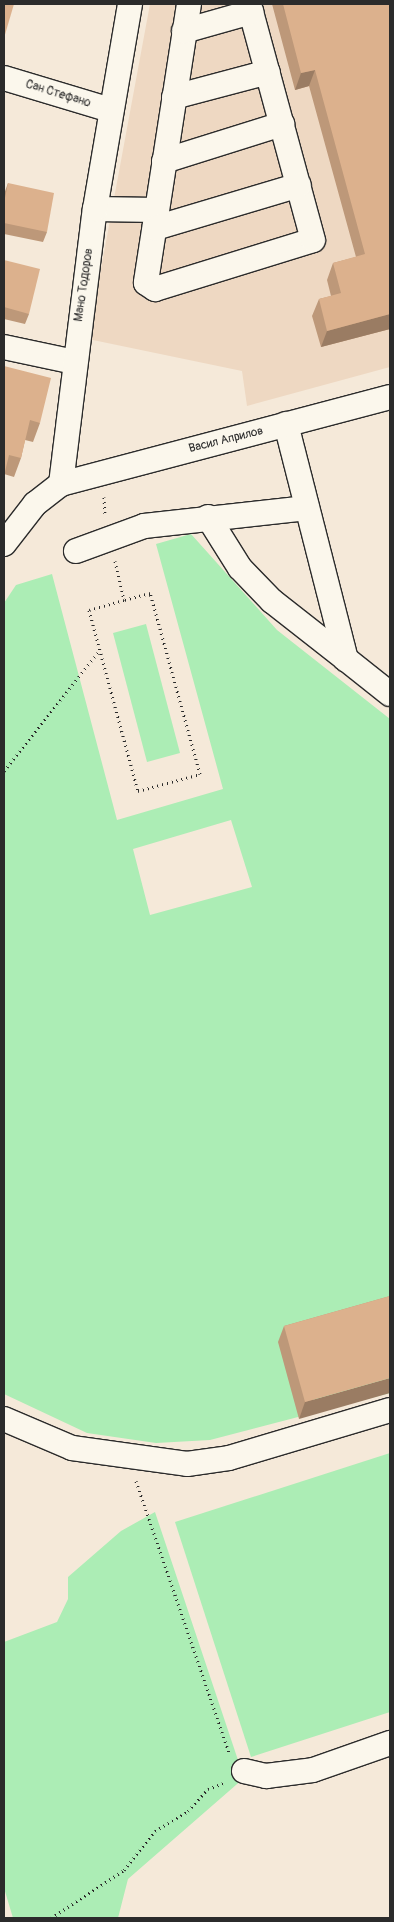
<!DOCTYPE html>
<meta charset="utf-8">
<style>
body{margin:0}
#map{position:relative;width:394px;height:1922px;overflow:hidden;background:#f5e9d9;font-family:Pangolin,sans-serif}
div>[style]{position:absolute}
.built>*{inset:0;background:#eed8c2}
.green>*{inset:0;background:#acedb5}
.path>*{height:3px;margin-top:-1.5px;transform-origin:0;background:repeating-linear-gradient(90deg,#2b2b2b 0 1px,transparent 0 5px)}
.roads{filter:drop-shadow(1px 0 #2b2b2b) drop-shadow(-1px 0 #2b2b2b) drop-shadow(0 1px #2b2b2b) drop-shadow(0 -1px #2b2b2b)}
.minor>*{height:24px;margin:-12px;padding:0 12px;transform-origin:12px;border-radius:12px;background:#fbf7ec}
.wall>*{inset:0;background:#bd9879}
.shaded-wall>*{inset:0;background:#9a7c63}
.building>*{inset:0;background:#dcb18d}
span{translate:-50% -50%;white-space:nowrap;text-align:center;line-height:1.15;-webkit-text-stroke:4px #fbf7ec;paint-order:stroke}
.street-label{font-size:12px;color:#2b2b2b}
.frame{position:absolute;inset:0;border:5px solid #2b2b2b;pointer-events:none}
</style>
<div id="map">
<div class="built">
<i style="clip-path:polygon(150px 4px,390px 4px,390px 367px,247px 406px,242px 371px,88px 339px)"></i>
</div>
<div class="green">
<i style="clip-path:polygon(evenodd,191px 534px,277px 630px,390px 719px,390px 1393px,210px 1440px,156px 1443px,87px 1433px,4px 1394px,4px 603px,16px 585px,52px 574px,117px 820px,223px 789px,156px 544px,191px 534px,231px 820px,252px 887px,150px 915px,133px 849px,231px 820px)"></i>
<i style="clip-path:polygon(146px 624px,180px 753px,147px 762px,113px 633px)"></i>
<i style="clip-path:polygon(390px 1453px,390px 1712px,251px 1757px,175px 1522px)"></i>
<i style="clip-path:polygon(155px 1512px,244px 1778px,128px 1879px,118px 1918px,13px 1918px,4px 1888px,4px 1642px,57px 1622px,68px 1599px,68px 1577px,121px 1531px)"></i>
</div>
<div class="path">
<i style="left:104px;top:497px;width:19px;rotate:87deg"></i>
<i style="left:115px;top:561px;width:40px;rotate:77deg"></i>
<i style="left:124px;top:600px;width:36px;rotate:164deg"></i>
<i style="left:89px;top:610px;width:188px;rotate:74.9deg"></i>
<i style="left:138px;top:791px;width:64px;rotate:-15.3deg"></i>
<i style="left:200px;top:774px;width:188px;rotate:-105.4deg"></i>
<i style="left:150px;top:593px;width:27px;rotate:165deg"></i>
<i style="left:4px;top:771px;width:154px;rotate:-51.6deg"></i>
<i style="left:136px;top:1481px;width:287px;rotate:71.1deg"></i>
<i style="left:51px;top:1918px;width:87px;rotate:-33.3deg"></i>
<i style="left:124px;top:1870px;width:50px;rotate:-51.5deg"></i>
<i style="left:155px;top:1831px;width:39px;rotate:-31deg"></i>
<i style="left:188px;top:1811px;width:30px;rotate:-48deg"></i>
<i style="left:208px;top:1789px;width:17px;rotate:-21deg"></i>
</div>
<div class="roads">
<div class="minor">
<i style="left:189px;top:4px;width:282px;rotate:98.8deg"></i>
<i style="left:146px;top:283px;width:11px;rotate:34deg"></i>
<i style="left:155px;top:289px;width:165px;rotate:-17.2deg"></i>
<i style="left:313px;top:240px;width:245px;rotate:-105.2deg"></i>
<i style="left:184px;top:31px;width:70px;rotate:-15.8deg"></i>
<i style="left:4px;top:78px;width:112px;rotate:16.7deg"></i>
<i style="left:174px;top:97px;width:97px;rotate:-14.9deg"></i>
<i style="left:164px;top:161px;width:124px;rotate:-17.4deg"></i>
<i style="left:95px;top:209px;width:62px;rotate:0.9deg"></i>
<i style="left:155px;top:228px;width:150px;rotate:-16.6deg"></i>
<i style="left:4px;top:347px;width:72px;rotate:12.1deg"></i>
<i style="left:286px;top:424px;width:243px;rotate:75.7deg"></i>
<i style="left:346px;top:659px;width:56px;rotate:38.5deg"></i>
<i style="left:61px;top:484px;width:277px;rotate:-83deg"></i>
<i style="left:95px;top:209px;width:208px;rotate:-80.3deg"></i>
<i style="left:208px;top:517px;width:60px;rotate:57.9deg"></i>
<i style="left:240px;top:568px;width:46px;rotate:45.9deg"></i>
<i style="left:272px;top:601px;width:94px;rotate:38.1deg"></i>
<i style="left:4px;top:544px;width:51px;rotate:-52.2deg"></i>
<i style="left:35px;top:504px;width:33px;rotate:-38deg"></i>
<i style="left:61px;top:484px;width:340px;rotate:-14.8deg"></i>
<i style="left:76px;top:551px;width:72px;rotate:-20.2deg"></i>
<i style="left:144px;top:526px;width:164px;rotate:-6.3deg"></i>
<i style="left:4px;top:1419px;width:74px;rotate:23.1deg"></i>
<i style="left:72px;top:1448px;width:116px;rotate:7.9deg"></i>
<i style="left:187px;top:1464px;width:42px;rotate:-8.1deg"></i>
<i style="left:229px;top:1458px;width:168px;rotate:-16.6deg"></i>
<i style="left:244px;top:1771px;width:23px;rotate:13deg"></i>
<i style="left:266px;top:1776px;width:47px;rotate:-7.3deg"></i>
<i style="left:313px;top:1770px;width:82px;rotate:-19.3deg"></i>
</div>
</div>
<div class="wall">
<i style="clip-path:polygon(272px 4px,390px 4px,390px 329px,321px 347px,312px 316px,319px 299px,331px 296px,327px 280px,333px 263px,356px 257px,309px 86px,295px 90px)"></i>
<i style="clip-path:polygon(8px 183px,47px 232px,43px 242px,4px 234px,4px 194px)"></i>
<i style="clip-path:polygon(4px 260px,29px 314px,25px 324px,4px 319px)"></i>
<i style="clip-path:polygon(4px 366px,40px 423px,33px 442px,25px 440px,21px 458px,14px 477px,4px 474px)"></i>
<i style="clip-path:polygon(390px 1296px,299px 1419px,278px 1342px,284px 1326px)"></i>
</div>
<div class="shaded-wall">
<i style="clip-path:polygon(315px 70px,309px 86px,295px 90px,301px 73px)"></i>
<i style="clip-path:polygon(390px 314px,390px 329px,321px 347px,327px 331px)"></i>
<i style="clip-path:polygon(390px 1378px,390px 1393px,299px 1419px,305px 1402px)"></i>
</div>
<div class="building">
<i style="clip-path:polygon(4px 4px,14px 4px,4px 38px)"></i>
<i style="clip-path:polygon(283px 4px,390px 4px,390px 314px,327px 331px,319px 299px,341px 293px,333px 263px,365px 254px,315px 70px,301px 73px)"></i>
<i style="clip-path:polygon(8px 183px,54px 193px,47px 232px,4px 223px,4px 203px)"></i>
<i style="clip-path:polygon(4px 260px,40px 269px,29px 314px,4px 307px)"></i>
<i style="clip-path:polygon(4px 366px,51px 378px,40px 423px,30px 420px,21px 458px,9px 455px,4px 476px)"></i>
<i style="clip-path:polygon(390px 1296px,390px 1378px,305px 1402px,284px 1326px)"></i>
</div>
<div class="street-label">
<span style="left:58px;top:94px;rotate:17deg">Сан Стефано</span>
<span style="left:84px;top:285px;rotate:-82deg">Мано Тодоров</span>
<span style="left:226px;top:440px;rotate:-14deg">Васил Априлов</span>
</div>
<div class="frame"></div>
</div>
